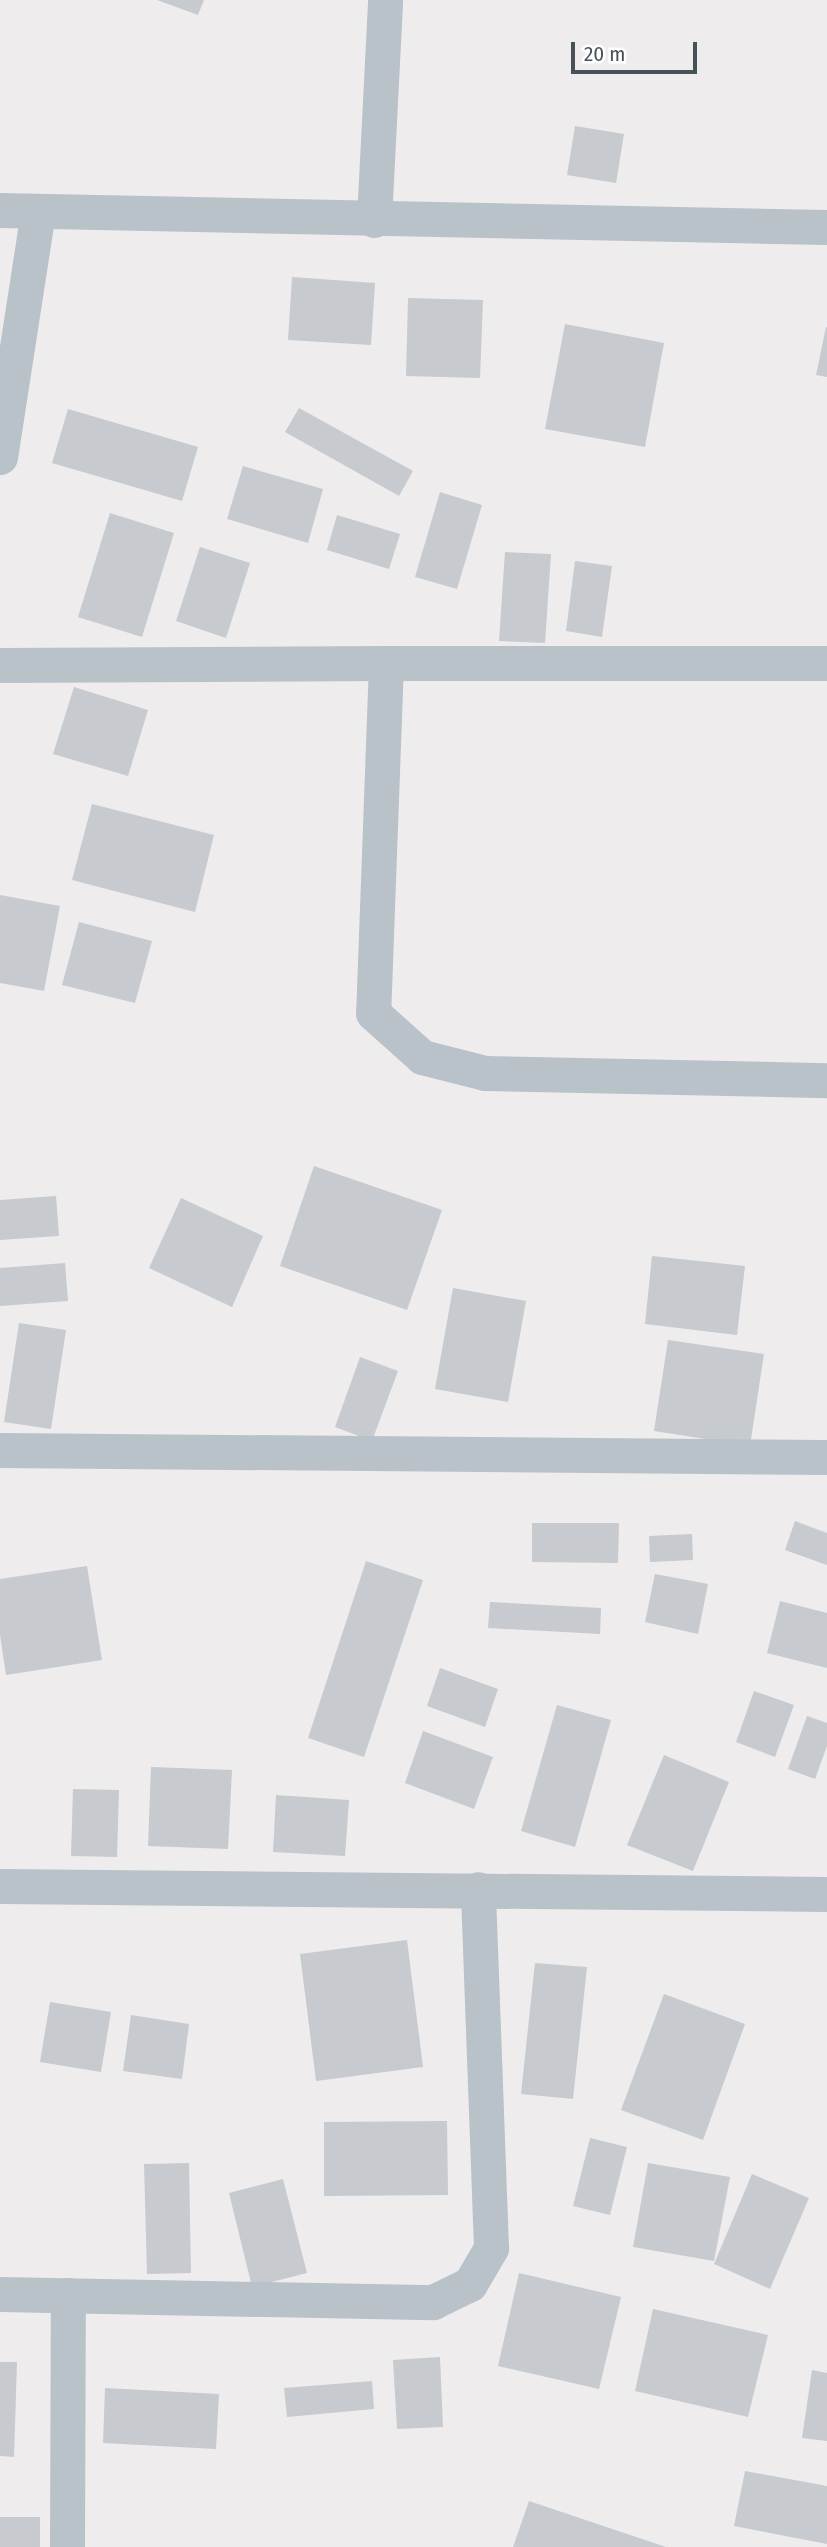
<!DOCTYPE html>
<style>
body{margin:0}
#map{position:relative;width:827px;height:2547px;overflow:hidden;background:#efeced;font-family:"Fira Sans Condensed",sans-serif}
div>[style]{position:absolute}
.building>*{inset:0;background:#c7cacf}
.minor>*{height:35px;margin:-17.5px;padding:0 17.5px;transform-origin:17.5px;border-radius:17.5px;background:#b9c2c8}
span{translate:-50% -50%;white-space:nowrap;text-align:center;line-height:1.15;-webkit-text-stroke:6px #fff;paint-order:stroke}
.scale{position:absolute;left:571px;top:42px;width:126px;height:32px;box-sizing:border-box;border:4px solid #465158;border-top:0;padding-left:9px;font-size:21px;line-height:24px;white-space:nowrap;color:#465158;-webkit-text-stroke:5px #fff;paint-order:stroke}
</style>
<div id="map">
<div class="building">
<i style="clip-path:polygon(157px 0,204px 0,198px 15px)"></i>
<i style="clip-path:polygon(575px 126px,624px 134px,616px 183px,567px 175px)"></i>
<i style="clip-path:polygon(292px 277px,375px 283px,371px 345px,288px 340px)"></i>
<i style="clip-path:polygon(408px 298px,483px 300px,480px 378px,406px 376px)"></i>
<i style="clip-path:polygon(565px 324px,664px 343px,645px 447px,545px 429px)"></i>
<i style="clip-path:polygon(826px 327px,827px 327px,827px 377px,816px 375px)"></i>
<i style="clip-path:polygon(299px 408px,413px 471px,399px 496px,285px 432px)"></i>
<i style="clip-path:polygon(68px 409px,198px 447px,182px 501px,52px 463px)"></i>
<i style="clip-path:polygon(243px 466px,323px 489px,308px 543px,227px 519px)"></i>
<i style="clip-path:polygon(440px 492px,482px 505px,457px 589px,415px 577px)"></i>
<i style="clip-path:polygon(110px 513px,174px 533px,142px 637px,78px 617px)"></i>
<i style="clip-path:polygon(337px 515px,400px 534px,389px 569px,327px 550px)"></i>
<i style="clip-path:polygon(200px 547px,250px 563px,226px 638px,176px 621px)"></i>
<i style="clip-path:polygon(505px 552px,551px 554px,545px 643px,499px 641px)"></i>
<i style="clip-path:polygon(575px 561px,612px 566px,602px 637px,566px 631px)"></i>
<i style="clip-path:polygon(74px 687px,148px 710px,128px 776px,53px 754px)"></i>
<i style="clip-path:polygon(92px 804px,214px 835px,195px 912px,72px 880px)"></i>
<i style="clip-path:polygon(0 895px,60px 906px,44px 991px,0 983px)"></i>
<i style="clip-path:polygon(79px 922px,152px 941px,135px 1003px,62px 985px)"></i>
<i style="clip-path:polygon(314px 1166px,442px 1210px,407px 1310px,280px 1266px)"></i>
<i style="clip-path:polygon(56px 1196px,59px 1236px,0 1240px,0 1200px)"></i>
<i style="clip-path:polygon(181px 1198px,263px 1236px,232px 1307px,149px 1268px)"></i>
<i style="clip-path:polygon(652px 1256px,745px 1266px,737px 1335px,645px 1324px)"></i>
<i style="clip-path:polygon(65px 1263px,68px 1301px,0 1306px,0 1268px)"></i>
<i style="clip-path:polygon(453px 1288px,526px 1301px,508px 1402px,435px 1389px)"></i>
<i style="clip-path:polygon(19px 1323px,66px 1330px,51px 1429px,4px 1422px)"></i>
<i style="clip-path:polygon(668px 1340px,764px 1354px,750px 1446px,654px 1431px)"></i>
<i style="clip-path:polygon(360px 1357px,398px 1371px,372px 1441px,335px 1427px)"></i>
<i style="clip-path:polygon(795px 1521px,827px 1533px,827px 1565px,785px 1550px)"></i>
<i style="clip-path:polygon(532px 1523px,619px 1523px,618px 1563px,532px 1562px)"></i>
<i style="clip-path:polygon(692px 1534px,693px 1560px,650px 1562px,649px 1536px)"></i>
<i style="clip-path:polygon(366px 1561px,423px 1580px,364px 1757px,308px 1738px)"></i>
<i style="clip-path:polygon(87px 1566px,102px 1660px,6px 1675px,0 1635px,0 1579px)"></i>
<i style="clip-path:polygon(655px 1574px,708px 1584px,698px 1634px,645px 1622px)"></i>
<i style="clip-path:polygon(780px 1601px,827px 1613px,827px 1668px,767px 1653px)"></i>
<i style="clip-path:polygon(490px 1602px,601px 1608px,600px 1634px,488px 1628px)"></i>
<i style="clip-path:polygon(440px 1668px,498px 1689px,485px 1727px,427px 1706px)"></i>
<i style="clip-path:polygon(754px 1691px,794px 1705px,775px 1757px,736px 1742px)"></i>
<i style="clip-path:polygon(557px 1705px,611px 1720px,575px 1847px,521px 1831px)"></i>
<i style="clip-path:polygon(807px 1716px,827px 1723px,827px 1746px,815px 1779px,788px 1769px)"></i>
<i style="clip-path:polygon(423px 1731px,493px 1757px,474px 1809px,405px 1783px)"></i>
<i style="clip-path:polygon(664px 1755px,729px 1782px,693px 1871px,627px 1845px)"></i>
<i style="clip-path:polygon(151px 1767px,232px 1770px,228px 1849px,148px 1846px)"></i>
<i style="clip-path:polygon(73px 1789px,119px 1790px,117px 1857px,71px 1856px)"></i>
<i style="clip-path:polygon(276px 1795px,349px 1800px,345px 1856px,273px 1852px)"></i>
<i style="clip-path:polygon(407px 1940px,423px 2067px,316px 2081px,300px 1954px)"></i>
<i style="clip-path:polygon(535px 1963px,587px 1967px,573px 2099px,521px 2094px)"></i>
<i style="clip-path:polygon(664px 1994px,745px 2024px,703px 2140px,621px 2110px)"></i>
<i style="clip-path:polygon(50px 2002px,111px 2012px,101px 2072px,40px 2062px)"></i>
<i style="clip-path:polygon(131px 2015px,189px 2024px,182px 2079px,123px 2071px)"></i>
<i style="clip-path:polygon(447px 2121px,448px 2195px,324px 2196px,324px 2122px)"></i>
<i style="clip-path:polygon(590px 2138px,627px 2147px,610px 2215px,573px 2206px)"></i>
<i style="clip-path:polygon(189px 2163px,191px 2273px,147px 2274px,144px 2164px)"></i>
<i style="clip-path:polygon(648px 2163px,730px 2177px,714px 2261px,633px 2247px)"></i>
<i style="clip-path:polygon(752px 2174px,809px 2198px,770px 2289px,714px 2264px)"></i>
<i style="clip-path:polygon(283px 2179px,307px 2273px,252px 2287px,229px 2193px)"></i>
<i style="clip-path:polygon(519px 2273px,621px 2297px,599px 2389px,498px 2366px)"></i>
<i style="clip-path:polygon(653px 2309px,768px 2335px,748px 2417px,635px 2391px)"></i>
<i style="clip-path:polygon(440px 2357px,443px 2427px,397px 2429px,393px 2360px)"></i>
<i style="clip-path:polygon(0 2362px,17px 2362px,14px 2457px,0 2456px)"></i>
<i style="clip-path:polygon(812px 2370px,827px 2373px,827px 2441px,802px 2438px)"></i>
<i style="clip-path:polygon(372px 2381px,374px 2409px,287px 2417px,284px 2388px)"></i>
<i style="clip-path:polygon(105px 2388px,219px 2394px,216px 2449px,103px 2443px)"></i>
<i style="clip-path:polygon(745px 2471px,827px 2486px,827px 2544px,734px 2526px)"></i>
<i style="clip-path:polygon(529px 2501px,666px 2547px,513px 2547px)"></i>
<i style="clip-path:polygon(0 2517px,40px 2517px,40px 2547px,0 2547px)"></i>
</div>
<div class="minor">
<i style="left:0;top:210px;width:827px;rotate:1.18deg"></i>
<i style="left:374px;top:220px;width:220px;rotate:-87.1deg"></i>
<i style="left:0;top:457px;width:249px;rotate:-81.2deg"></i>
<i style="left:827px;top:663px;width:441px;rotate:180deg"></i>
<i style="left:386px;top:663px;width:350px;rotate:92.1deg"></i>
<i style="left:373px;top:1013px;width:66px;rotate:41.9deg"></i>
<i style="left:422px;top:1057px;width:65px;rotate:14.3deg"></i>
<i style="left:485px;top:1073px;width:342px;rotate:1.2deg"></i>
<i style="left:0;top:665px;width:386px;rotate:-0.3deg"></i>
<i style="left:0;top:1450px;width:827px;rotate:0.48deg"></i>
<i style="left:0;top:1886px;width:827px;rotate:0.55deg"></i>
<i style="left:0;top:2294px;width:433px;rotate:1.1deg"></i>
<i style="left:433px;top:2302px;width:41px;rotate:-25.9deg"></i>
<i style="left:470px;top:2284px;width:42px;rotate:-59.7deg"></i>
<i style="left:491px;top:2248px;width:359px;rotate:-92.1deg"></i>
<i style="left:67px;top:2547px;width:252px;rotate:-89.8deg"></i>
</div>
<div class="scale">20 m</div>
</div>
